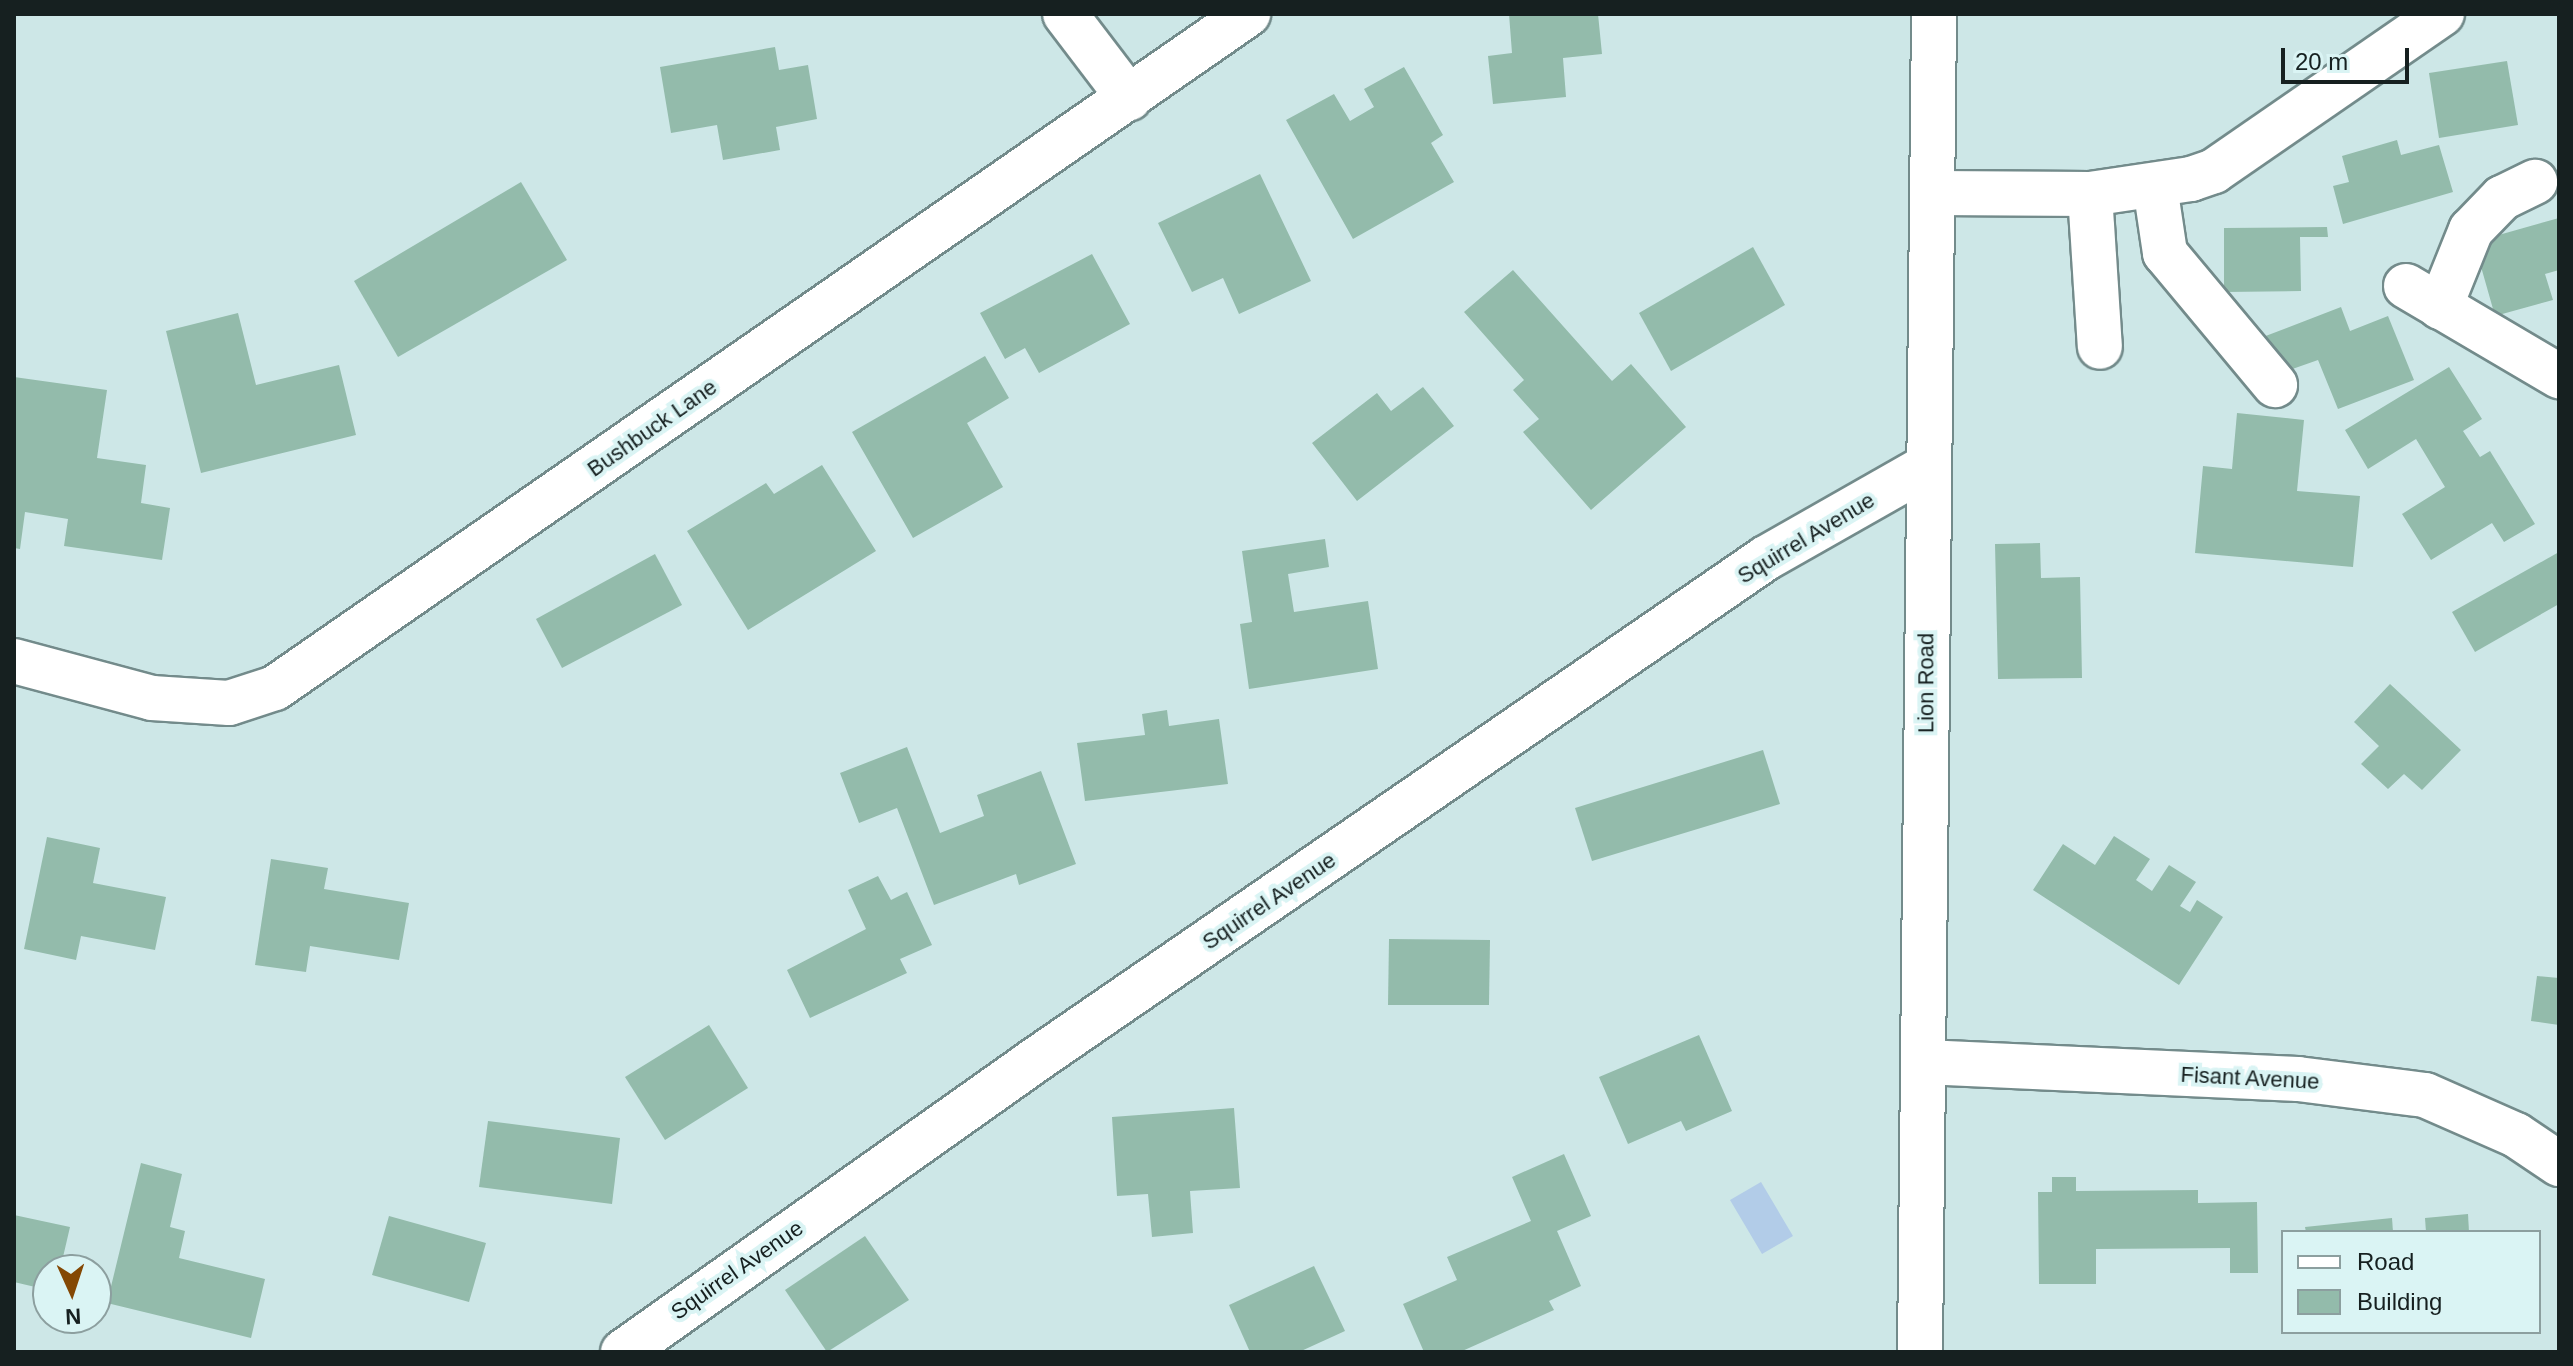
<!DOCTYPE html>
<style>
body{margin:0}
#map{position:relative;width:2573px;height:1366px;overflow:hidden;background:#cde7e7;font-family:Arial,sans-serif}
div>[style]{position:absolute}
.water>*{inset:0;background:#b2cce8}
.building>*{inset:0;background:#93bbab}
.roads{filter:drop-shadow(2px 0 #738b8b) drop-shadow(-2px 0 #738b8b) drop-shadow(0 2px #738b8b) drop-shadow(0 -2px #738b8b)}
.minor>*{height:44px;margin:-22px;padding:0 22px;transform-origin:22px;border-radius:22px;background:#fff}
span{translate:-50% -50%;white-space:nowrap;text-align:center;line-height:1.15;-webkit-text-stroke:8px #daf4f4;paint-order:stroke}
.street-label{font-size:22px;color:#162020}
.frame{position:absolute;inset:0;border:16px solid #162020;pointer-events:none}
.legend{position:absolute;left:2281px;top:1230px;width:260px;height:104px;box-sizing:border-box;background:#daf4f4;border:2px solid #8c9f9f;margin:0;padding:10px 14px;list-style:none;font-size:24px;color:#162020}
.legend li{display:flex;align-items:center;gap:16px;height:40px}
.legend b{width:40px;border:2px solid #8c9f9f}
.north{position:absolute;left:32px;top:1254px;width:80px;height:80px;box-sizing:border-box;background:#daf4f4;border:2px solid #8c9f9f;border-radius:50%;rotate:177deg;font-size:22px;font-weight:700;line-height:32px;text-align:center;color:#162020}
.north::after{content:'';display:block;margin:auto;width:28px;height:36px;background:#844804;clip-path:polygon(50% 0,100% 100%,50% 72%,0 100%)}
.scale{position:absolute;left:2281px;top:48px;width:128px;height:36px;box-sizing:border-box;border:4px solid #162020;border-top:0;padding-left:10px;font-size:24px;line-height:28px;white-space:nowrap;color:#162020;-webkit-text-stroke:6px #daf4f4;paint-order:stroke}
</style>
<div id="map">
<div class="water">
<i style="clip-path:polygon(1761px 1182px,1793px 1236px,1762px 1254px,1730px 1200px)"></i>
</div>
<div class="building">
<i style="clip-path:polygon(1509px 14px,1598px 14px,1602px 54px,1563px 58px,1566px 97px,1493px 104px,1488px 56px,1512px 53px)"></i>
<i style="clip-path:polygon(775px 47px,779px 70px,808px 65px,817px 119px,776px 127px,780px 150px,723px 160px,717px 125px,671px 133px,660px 67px)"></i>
<i style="clip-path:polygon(2507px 61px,2518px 125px,2439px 138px,2429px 73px)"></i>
<i style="clip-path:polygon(1404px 67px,1443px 135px,1431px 143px,1454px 182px,1353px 239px,1286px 120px,1334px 94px,1350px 121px,1374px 107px,1364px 89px)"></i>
<i style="clip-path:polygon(2397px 140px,2401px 155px,2439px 145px,2453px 192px,2343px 224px,2333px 186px,2349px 182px,2342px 156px)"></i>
<i style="clip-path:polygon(1260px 174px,1311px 281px,1239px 314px,1223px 278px,1192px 292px,1158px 223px)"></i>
<i style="clip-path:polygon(521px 182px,567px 260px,398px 357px,354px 281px)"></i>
<i style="clip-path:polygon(2559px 218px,2559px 270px,2545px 274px,2553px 300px,2495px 316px,2474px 242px)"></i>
<i style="clip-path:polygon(2327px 227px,2328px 237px,2300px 237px,2301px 291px,2224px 292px,2224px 228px)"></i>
<i style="clip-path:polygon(1753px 247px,1785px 305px,1671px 371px,1639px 313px)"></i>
<i style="clip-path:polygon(1092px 254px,1130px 324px,1039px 373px,1025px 348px,1005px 359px,980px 313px)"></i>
<i style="clip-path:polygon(1513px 270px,1612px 381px,1631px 364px,1686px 427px,1591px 510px,1523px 432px,1539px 419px,1513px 390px,1524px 380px,1464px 312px)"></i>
<i style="clip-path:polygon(2341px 307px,2350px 331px,2388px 316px,2414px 380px,2338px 409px,2318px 360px,2278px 374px,2263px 337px)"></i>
<i style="clip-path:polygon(238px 313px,256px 385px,339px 365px,356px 435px,201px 473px,166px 331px)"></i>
<i style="clip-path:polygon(985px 356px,1009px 398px,967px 423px,1003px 487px,913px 538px,852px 432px)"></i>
<i style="clip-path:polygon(2449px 367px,2482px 419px,2463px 431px,2480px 457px,2490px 451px,2535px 524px,2504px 542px,2492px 523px,2431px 560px,2402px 514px,2445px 487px,2416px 439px,2368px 469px,2345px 430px)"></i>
<i style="clip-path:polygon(14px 377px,107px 390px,97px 458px,146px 465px,141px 503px,170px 508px,162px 560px,64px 546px,68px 519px,25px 512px,20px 549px,14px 548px)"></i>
<i style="clip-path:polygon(1423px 387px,1454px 426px,1357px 501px,1312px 443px,1377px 393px,1391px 411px)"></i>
<i style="clip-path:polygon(2237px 413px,2304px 420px,2297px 491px,2360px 496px,2353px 567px,2195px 553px,2203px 466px,2232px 469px)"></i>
<i style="clip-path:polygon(822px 465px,876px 551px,748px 630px,687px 531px,766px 483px,774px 494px)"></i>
<i style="clip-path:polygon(1325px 539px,1329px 567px,1288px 574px,1294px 612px,1368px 601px,1378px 669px,1249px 689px,1240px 624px,1252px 622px,1242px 551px)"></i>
<i style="clip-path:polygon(2040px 543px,2041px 578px,2080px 577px,2082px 678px,1998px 679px,1995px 544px)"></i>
<i style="clip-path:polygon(2559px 552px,2559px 604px,2475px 652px,2452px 612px)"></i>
<i style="clip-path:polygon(655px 554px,682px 605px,562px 668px,536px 619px)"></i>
<i style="clip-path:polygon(2390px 684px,2461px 750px,2422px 790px,2404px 774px,2388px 789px,2361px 764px,2379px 746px,2354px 722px)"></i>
<i style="clip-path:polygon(1167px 710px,1169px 726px,1219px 719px,1228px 784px,1085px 801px,1077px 743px,1145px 735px,1142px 714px)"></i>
<i style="clip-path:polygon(907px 747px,940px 833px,984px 816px,977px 795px,1041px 771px,1076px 864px,1019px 885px,1016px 874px,934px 905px,897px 808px,859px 823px,840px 773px)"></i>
<i style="clip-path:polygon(1763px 750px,1780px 804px,1592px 861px,1575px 808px)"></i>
<i style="clip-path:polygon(2114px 836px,2150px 859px,2136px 880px,2152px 891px,2169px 865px,2196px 882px,2180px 906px,2190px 912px,2197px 900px,2223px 917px,2179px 985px,2033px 890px,2063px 844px,2095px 865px)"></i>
<i style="clip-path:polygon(47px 837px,100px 848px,93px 883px,166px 897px,155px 950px,81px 936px,76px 960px,24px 949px)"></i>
<i style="clip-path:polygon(271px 859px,328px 868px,324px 889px,409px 903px,399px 960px,310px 946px,306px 972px,255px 965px)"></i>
<i style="clip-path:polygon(878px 876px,891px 900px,907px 892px,932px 945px,900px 959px,907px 973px,810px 1018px,787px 970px,866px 929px,848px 890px)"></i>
<i style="clip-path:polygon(1389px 939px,1490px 940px,1489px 1005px,1388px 1005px)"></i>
<i style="clip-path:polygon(2537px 976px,2559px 978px,2559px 1025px,2531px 1021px)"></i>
<i style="clip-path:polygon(709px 1025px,748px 1088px,665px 1140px,625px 1077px)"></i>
<i style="clip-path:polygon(1699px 1035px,1732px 1111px,1686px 1131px,1681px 1121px,1628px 1144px,1599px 1077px)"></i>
<i style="clip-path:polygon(1234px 1108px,1240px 1188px,1190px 1191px,1193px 1233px,1152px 1237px,1148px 1194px,1117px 1196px,1112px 1117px)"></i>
<i style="clip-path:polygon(488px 1121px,620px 1138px,612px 1204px,479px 1187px)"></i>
<i style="clip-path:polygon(1564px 1154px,1591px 1216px,1557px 1231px,1581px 1286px,1549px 1301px,1554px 1310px,1460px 1352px,1424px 1352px,1403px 1304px,1457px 1280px,1447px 1257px,1531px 1221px,1512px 1177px)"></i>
<i style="clip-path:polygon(141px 1163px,182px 1174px,170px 1227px,185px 1231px,179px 1258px,265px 1279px,251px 1338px,107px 1303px)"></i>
<i style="clip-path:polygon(2052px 1177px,2076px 1177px,2076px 1191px,2198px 1190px,2198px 1203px,2257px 1202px,2258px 1273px,2230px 1273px,2230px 1248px,2096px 1249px,2096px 1284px,2039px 1284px,2038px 1192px,2052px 1192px)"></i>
<i style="clip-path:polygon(2468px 1214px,2469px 1232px,2426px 1232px,2425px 1218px)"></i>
<i style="clip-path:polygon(14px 1215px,70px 1227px,60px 1270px,48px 1270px,48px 1290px,14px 1282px)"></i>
<i style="clip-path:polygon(389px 1216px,486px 1243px,469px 1302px,372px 1275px)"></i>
<i style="clip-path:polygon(2392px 1218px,2393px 1232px,2306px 1232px,2305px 1227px)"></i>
<i style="clip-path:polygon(865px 1236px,909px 1300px,827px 1352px,785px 1290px)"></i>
<i style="clip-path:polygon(1314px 1266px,1345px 1331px,1299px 1352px,1250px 1352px,1229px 1305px)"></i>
</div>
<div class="roads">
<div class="minor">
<i style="left:1065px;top:14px;width:106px;rotate:52.7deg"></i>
<i style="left:2155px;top:186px;width:68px;rotate:81.5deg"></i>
<i style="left:2165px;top:253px;width:172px;rotate:50.2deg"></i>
<i style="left:1935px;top:193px;width:155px;rotate:0.4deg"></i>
<i style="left:2090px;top:194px;width:102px;rotate:-8.4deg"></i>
<i style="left:2191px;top:179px;width:24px;rotate:-19deg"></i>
<i style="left:2214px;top:171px;width:277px;rotate:-34.6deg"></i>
<i style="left:2090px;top:194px;width:153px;rotate:86.3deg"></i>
<i style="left:2406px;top:286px;width:178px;rotate:30.5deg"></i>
<i style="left:2440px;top:307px;width:83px;rotate:-68.1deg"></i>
<i style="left:2471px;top:230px;width:45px;rotate:-45.9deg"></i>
<i style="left:2502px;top:198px;width:37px;rotate:-26deg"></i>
<i style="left:14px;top:661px;width:143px;rotate:15deg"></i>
<i style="left:152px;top:698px;width:77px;rotate:3.7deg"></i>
<i style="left:229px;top:703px;width:48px;rotate:-18.1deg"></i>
<i style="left:275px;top:688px;width:1184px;rotate:-34.71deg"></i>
<i style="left:1924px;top:1062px;width:374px;rotate:2.6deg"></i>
<i style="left:2298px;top:1079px;width:128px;rotate:7.2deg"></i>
<i style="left:2425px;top:1095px;width:99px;rotate:23.7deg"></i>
<i style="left:2516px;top:1135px;width:52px;rotate:34deg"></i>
<i style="left:623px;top:1352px;width:496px;rotate:-35.3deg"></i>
<i style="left:1028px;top:1065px;width:895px;rotate:-34.49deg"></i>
<i style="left:1766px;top:558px;width:184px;rotate:-29.6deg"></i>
<i style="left:1920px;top:1352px;width:1338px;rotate:-89.4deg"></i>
</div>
</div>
<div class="street-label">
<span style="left:652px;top:428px;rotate:-35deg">Bushbuck Lane</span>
<span style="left:1806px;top:538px;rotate:-31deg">Squirrel Avenue</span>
<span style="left:1926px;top:683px;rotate:-90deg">Lion Road</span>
<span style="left:1269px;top:901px;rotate:-34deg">Squirrel Avenue</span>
<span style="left:2250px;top:1078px;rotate:3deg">Fisant Avenue</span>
<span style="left:737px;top:1270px;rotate:-35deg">Squirrel Avenue</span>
</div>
<div class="frame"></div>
<ul class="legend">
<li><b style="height:10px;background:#fff"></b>Road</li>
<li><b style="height:22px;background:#93bbab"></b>Building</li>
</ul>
<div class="north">N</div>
<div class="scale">20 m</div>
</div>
